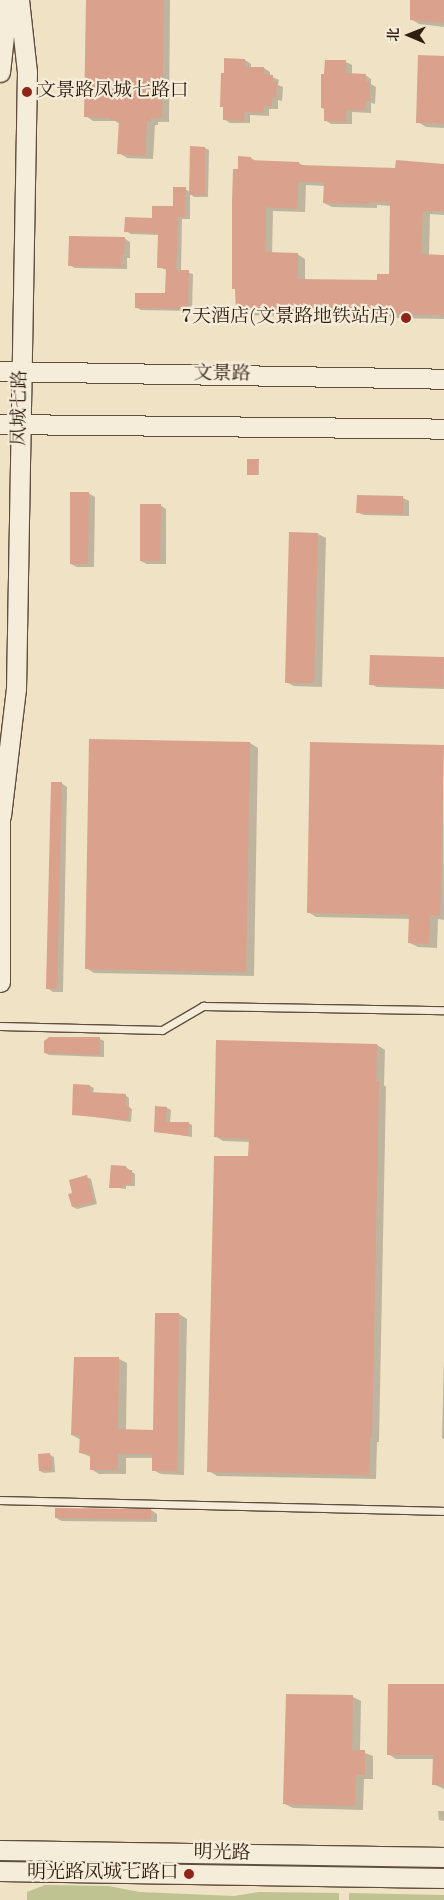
<!DOCTYPE html>
<meta charset="utf-8">
<style>
body{margin:0}
#map{position:relative;width:444px;height:1900px;overflow:hidden;background:#efe2c5;font-family:"Old Standard TT","Noto Serif SC",serif}
div>[style]{position:absolute}
.green>*{inset:0;background:#bfc291}
.shadow>*{inset:0;background:#0003}
.building>*{inset:0;background:#daa18d}
.roads{filter:drop-shadow(1px 0 #604f3f) drop-shadow(-1px 0 #604f3f) drop-shadow(0 1px #604f3f) drop-shadow(0 -1px #604f3f)}
.lane>*{height:7px;margin:-3.5px;padding:0 3.5px;transform-origin:3.5px;border-radius:3.5px;background:#f5ecd9}
.secondary>*{height:19px;margin:-9.5px;padding:0 9.5px;transform-origin:9.5px;border-radius:9.5px;background:#f5ecd9}
.dots>*{width:14px;height:14px;translate:-50% -50%;box-sizing:border-box;border:2px solid #f5ecd9;border-radius:50%}
span{translate:-50% -50%;white-space:nowrap;text-align:center;line-height:1.15;-webkit-text-stroke:4.5px #f5ecd9;paint-order:stroke}
.poi-label{font-size:19px;color:#311e12}
.left{translate:0 -50%;text-align:left}
.right{translate:-100% -50%;text-align:right}
.street-label{font-size:19px;color:#311e12}
.north{position:absolute;left:384px;top:10px;width:50px;height:50px;-webkit-text-stroke:4px #f5ecd9;paint-order:stroke;rotate:271deg;font-size:14px;font-weight:700;line-height:20px;text-align:center;color:#311e12}
.north::after{content:'';display:block;margin:auto;width:18px;height:22px;background:#311e12;clip-path:polygon(50% 0,100% 100%,50% 72%,0 100%)}
</style>
<div id="map">
<div class="green">
<i style="clip-path:polygon(45px 1885px,108px 1886px,140px 1892px,234px 1896px,259px 1892px,339px 1893px,339px 1900px,27px 1900px,27px 1892px)"></i>
<i style="clip-path:polygon(349px 1893px,444px 1895px,444px 1900px,349px 1900px)"></i>
</div>
<div class="shadow">
<i style="clip-path:polygon(88px 0,170px 0,169px 122px,158px 122px,158px 125px,155px 125px,153px 159px,127px 158px,119px 153px,120px 124px,115px 121px,93px 121px,86px 116px)"></i>
<i style="clip-path:polygon(411px 0,444px 0,444px 27px,419px 24px,411px 19px)"></i>
<i style="clip-path:polygon(419px 56px,444px 56px,444px 128px,426px 127px,418px 122px)"></i>
<i style="clip-path:polygon(245px 60px,251px 64px,251px 68px,264px 68px,270px 72px,270px 76px,279px 80px,278px 85px,283px 87px,282px 101px,278px 100px,278px 109px,269px 109px,269px 116px,250px 115px,250px 123px,230px 123px,224px 119px,224px 108px,221px 106px)"></i>
<i style="clip-path:polygon(346px 62px,352px 65px,352px 75px,365px 75px,371px 79px,371px 84px,376px 87px,375px 104px,371px 103px,371px 113px,352px 112px,352px 124px,331px 124px,325px 120px,326px 110px,322px 108px)"></i>
<i style="clip-path:polygon(205px 148px,209px 150px,208px 197px,194px 197px,190px 194px,190px 219px,182px 219px,181px 271px,193px 274px,192px 311px,141px 310px,136px 307px,167px 295px,167px 270px,158px 267px,159px 235px,131px 234px,126px 231px,174px 207px,185px 189px,190px 192px)"></i>
<i style="clip-path:polygon(evenodd,251px 158px,257px 162px,299px 163px,304px 166px,397px 169px,444px 164px,444px 215px,430px 214px,429px 256px,444px 256px,444px 319px,246px 315px,238px 310px,237px 290px,233px 288px,239px 171px,251px 158px,306px 185px,325px 186px,324px 203px,332px 207px,377px 208px,377px 205px,391px 206px,390px 275px,378px 282px,305px 280px,305px 259px,297px 254px,272px 254px,273px 211px,305px 212px,306px 185px)"></i>
<i style="clip-path:polygon(124px 238px,130px 242px,130px 258px,127px 258px,127px 269px,75px 268px,69px 265px)"></i>
<i style="clip-path:polygon(258px 460px,259px 475px,248px 474px)"></i>
<i style="clip-path:polygon(88px 493px,95px 497px,94px 567px,77px 567px,71px 564px)"></i>
<i style="clip-path:polygon(403px 498px,409px 501px,409px 516px,364px 515px,357px 512px)"></i>
<i style="clip-path:polygon(160px 505px,166px 509px,166px 564px,147px 564px,141px 561px)"></i>
<i style="clip-path:polygon(290px 533px,318px 534px,326px 538px,322px 687px,294px 686px,286px 682px)"></i>
<i style="clip-path:polygon(371px 656px,444px 658px,444px 689px,377px 687px,371px 684px)"></i>
<i style="clip-path:polygon(250px 743px,258px 748px,254px 976px,94px 973px,86px 968px)"></i>
<i style="clip-path:polygon(443px 746px,444px 920px,438px 919px,437px 948px,418px 947px,410px 943px,410px 919px,316px 917px,308px 912px)"></i>
<i style="clip-path:polygon(61px 783px,67px 787px,63px 992px,53px 992px,47px 988px)"></i>
<i style="clip-path:polygon(100px 1039px,104px 1041px,104px 1057px,49px 1055px,45px 1053px,47px 1040px)"></i>
<i style="clip-path:polygon(377px 1045px,385px 1050px,384px 1085px,386px 1087px,379px 1442px,377px 1442px,376px 1479px,217px 1476px,209px 1471px,250px 1142px,223px 1141px,215px 1136px)"></i>
<i style="clip-path:polygon(90px 1086px,94px 1088px,93px 1093px,125px 1095px,129px 1098px,129px 1107px,132px 1109px,131px 1122px,73px 1114px)"></i>
<i style="clip-path:polygon(167px 1108px,171px 1110px,170px 1123px,188px 1123px,192px 1125px,192px 1137px,155px 1131px)"></i>
<i style="clip-path:polygon(126px 1167px,135px 1174px,135px 1186px,126px 1186px,126px 1189px,111px 1187px)"></i>
<i style="clip-path:polygon(87px 1177px,91px 1179px,97px 1204px,77px 1209px,73px 1207px,74px 1194px)"></i>
<i style="clip-path:polygon(179px 1314px,187px 1319px,184px 1475px,161px 1474px,153px 1470px,153px 1458px,126px 1458px,126px 1474px,99px 1474px,91px 1469px,91px 1457px,81px 1453px,81px 1440px,72px 1435px,75px 1358px,119px 1359px,127px 1363px,126px 1431px,154px 1431px)"></i>
<i style="clip-path:polygon(444px 1359px,444px 1439px,442px 1438px)"></i>
<i style="clip-path:polygon(50px 1455px,54px 1457px,55px 1472px,44px 1473px,40px 1471px)"></i>
<i style="clip-path:polygon(56px 1509px,151px 1510px,157px 1514px,157px 1522px,62px 1521px,56px 1518px)"></i>
<i style="clip-path:polygon(444px 1685px,444px 1789px,433px 1784px,434px 1759px,396px 1759px,388px 1754px)"></i>
<i style="clip-path:polygon(353px 1697px,361px 1701px,360px 1751px,373px 1756px,373px 1779px,364px 1779px,363px 1810px,293px 1808px,285px 1804px)"></i>
<i style="clip-path:polygon(438px 1811px,444px 1811px,444px 1821px,439px 1820px)"></i>
</div>
<div class="building">
<i style="clip-path:polygon(86px 0,164px 0,162px 118px,151px 118px,151px 122px,147px 121px,145px 156px,117px 154px,119px 121px,111px 120px,111px 118px,84px 117px)"></i>
<i style="clip-path:polygon(410px 0,444px 0,444px 23px,410px 20px)"></i>
<i style="clip-path:polygon(418px 55px,444px 56px,444px 124px,416px 123px)"></i>
<i style="clip-path:polygon(224px 58px,245px 59px,245px 67px,264px 67px,264px 74px,273px 75px,273px 82px,277px 82px,276px 98px,272px 98px,272px 106px,264px 106px,263px 113px,245px 112px,244px 121px,223px 120px,223px 107px,220px 107px,221px 73px,224px 73px)"></i>
<i style="clip-path:polygon(325px 60px,346px 60px,346px 73px,366px 74px,365px 82px,370px 82px,370px 101px,366px 101px,365px 110px,346px 110px,346px 122px,324px 121px,324px 108px,321px 108px,321px 74px,324px 74px)"></i>
<i style="clip-path:polygon(190px 146px,205px 147px,205px 195px,189px 195px)"></i>
<i style="clip-path:polygon(evenodd,238px 156px,251px 157px,251px 160px,299px 162px,299px 165px,395px 168px,396px 160px,444px 164px,444px 211px,423px 211px,421px 254px,444px 255px,444px 315px,236px 311px,235px 289px,232px 289px,232px 202px,233px 169px,238px 169px,238px 156px,298px 182px,324px 182px,323px 203px,369px 204px,369px 202px,390px 202px,389px 274px,377px 274px,377px 280px,297px 279px,298px 253px,265px 252px,266px 207px,297px 209px,298px 182px)"></i>
<i style="clip-path:polygon(173px 187px,186px 187px,185px 217px,178px 217px,176px 270px,189px 270px,188px 309px,135px 308px,135px 293px,165px 293px,166px 268px,157px 268px,158px 233px,124px 232px,125px 217px,152px 218px,152px 206px,173px 206px)"></i>
<i style="clip-path:polygon(69px 236px,125px 237px,124px 255px,121px 255px,121px 267px,68px 266px)"></i>
<i style="clip-path:polygon(247px 459px,259px 459px,258px 475px,247px 475px)"></i>
<i style="clip-path:polygon(70px 492px,89px 492px,88px 564px,70px 564px)"></i>
<i style="clip-path:polygon(357px 495px,403px 496px,403px 514px,356px 513px)"></i>
<i style="clip-path:polygon(140px 504px,161px 504px,160px 561px,140px 561px)"></i>
<i style="clip-path:polygon(289px 532px,318px 533px,314px 683px,285px 683px)"></i>
<i style="clip-path:polygon(370px 655px,444px 657px,443px 687px,369px 685px)"></i>
<i style="clip-path:polygon(89px 739px,250px 742px,246px 972px,85px 969px)"></i>
<i style="clip-path:polygon(310px 742px,444px 745px,440px 916px,430px 916px,429px 944px,408px 943px,409px 915px,307px 913px)"></i>
<i style="clip-path:polygon(51px 782px,62px 782px,57px 989px,46px 989px)"></i>
<i style="clip-path:polygon(49px 1037px,100px 1037px,100px 1055px,44px 1053px,44px 1041px)"></i>
<i style="clip-path:polygon(216px 1040px,377px 1044px,376px 1081px,379px 1081px,372px 1438px,370px 1438px,369px 1475px,207px 1472px,214px 1156px,248px 1156px,249px 1139px,214px 1137px)"></i>
<i style="clip-path:polygon(73px 1084px,90px 1085px,90px 1092px,126px 1094px,125px 1106px,129px 1106px,128px 1120px,72px 1115px)"></i>
<i style="clip-path:polygon(155px 1106px,167px 1107px,166px 1122px,189px 1122px,188px 1136px,154px 1132px)"></i>
<i style="clip-path:polygon(111px 1165px,126px 1166px,126px 1170px,132px 1170px,131px 1184px,123px 1184px,123px 1188px,109px 1188px)"></i>
<i style="clip-path:polygon(87px 1175px,94px 1202px,72px 1207px,68px 1194px,72px 1193px,69px 1180px)"></i>
<i style="clip-path:polygon(155px 1313px,179px 1313px,177px 1471px,152px 1471px,152px 1454px,118px 1454px,118px 1470px,90px 1470px,90px 1454px,79px 1453px,80px 1435px,71px 1435px,74px 1357px,119px 1357px,118px 1429px,153px 1430px)"></i>
<i style="clip-path:polygon(50px 1453px,52px 1470px,39px 1471px,38px 1454px)"></i>
<i style="clip-path:polygon(55px 1508px,151px 1509px,151px 1519px,55px 1518px)"></i>
<i style="clip-path:polygon(388px 1684px,444px 1684px,444px 1785px,432px 1785px,433px 1755px,387px 1755px)"></i>
<i style="clip-path:polygon(286px 1694px,353px 1695px,352px 1750px,365px 1750px,365px 1775px,356px 1775px,355px 1806px,283px 1804px)"></i>
</div>
<div class="roads">
<div class="lane">
<i style="left:0;top:1026px;width:162px;rotate:1.4deg"></i>
<i style="left:162px;top:1030px;width:48px;rotate:-30.3deg"></i>
<i style="left:203px;top:1006px;width:241px;rotate:1deg"></i>
<i style="left:0;top:1500px;width:444px;rotate:1.4deg"></i>
</div>
<div class="secondary">
<i style="left:0;top:72px;width:72px;rotate:-83.7deg"></i>
<i style="left:0;top:371px;width:444px;rotate:1deg"></i>
<i style="left:0;top:424px;width:444px;rotate:0.6deg"></i>
<i style="left:0;top:805px;width:177px;rotate:90deg"></i>
<i style="left:1px;top:816px;width:128px;rotate:-83.3deg"></i>
<i style="left:16px;top:689px;width:617px;rotate:-88.98deg"></i>
<i style="left:27px;top:72px;width:72px;rotate:-96.3deg"></i>
<i style="left:0;top:1850px;width:444px;rotate:0.9deg"></i>
<i style="left:0;top:1871px;width:444px;rotate:0.9deg"></i>
</div>
</div>
<div class="dots">
<i style="left:27px;top:92px;background:#8f2418"></i>
<i style="left:406px;top:318px;background:#8f2418"></i>
<i style="left:189px;top:1874px;background:#8f2418"></i>
</div>
<div class="poi-label">
<span class="left" style="left:37px;top:92px">文景路凤城七路口</span>
<span class="right" style="left:396px;top:318px">7天酒店(文景路地铁站店)</span>
<span class="right" style="left:179px;top:1874px">明光路凤城七路口</span>
</div>
<div class="street-label">
<span style="left:222px;top:375px;rotate:1deg">文景路</span>
<span style="left:21px;top:408px;rotate:-89deg">凤城七路</span>
<span style="left:222px;top:1854px;rotate:1deg">明光路</span>
</div>
<div class="north">北</div>
</div>
